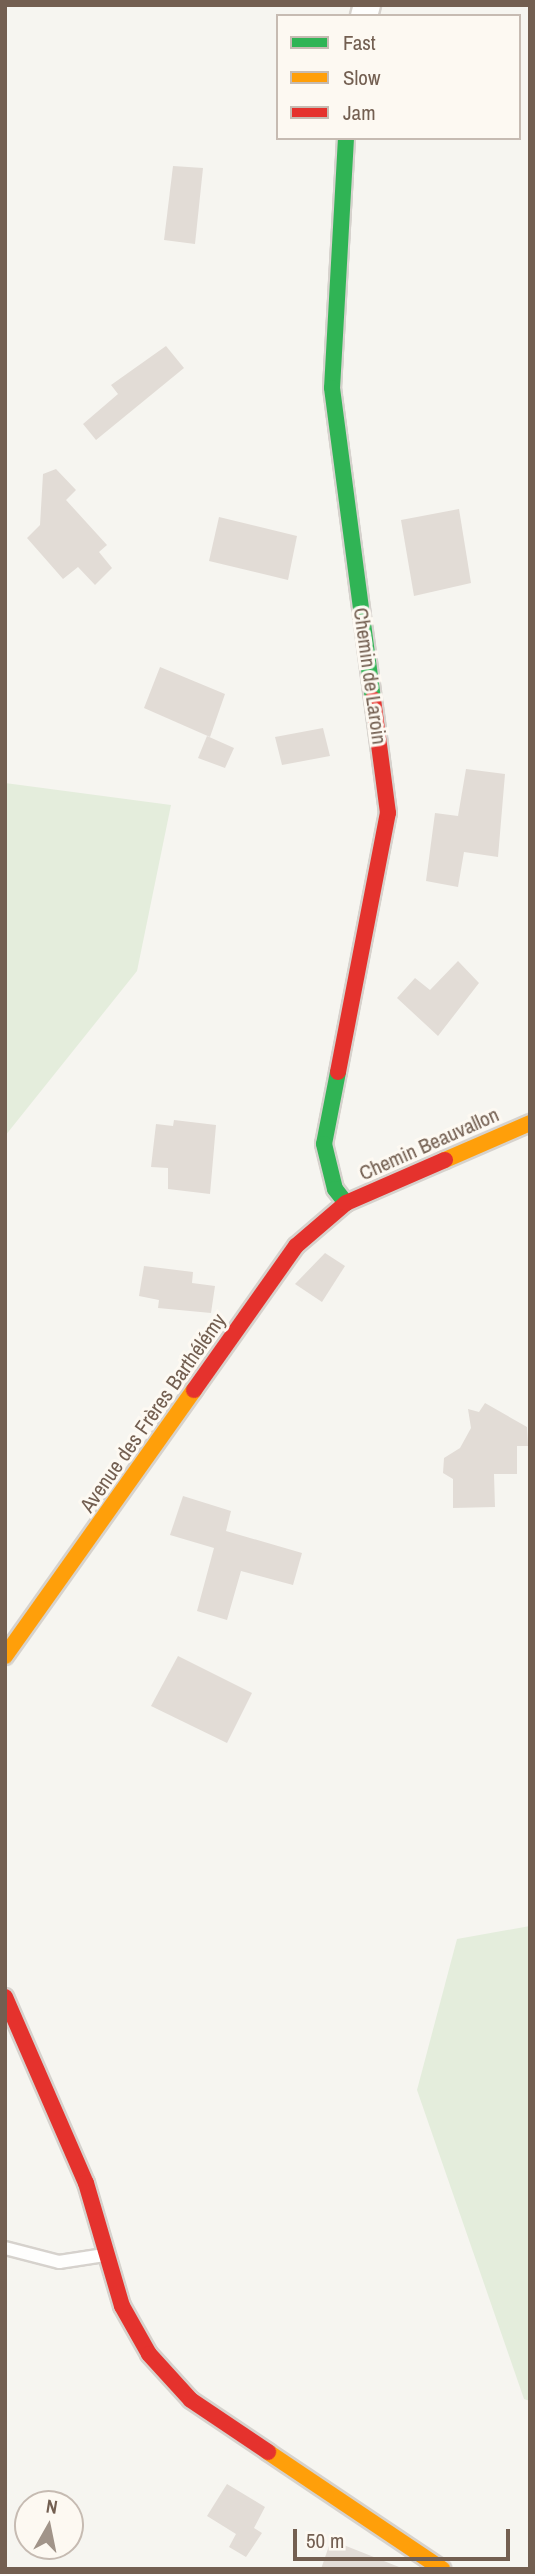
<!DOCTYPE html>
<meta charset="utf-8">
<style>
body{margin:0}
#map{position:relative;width:535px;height:2574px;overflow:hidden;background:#f6f5f0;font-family:"Archivo Narrow",sans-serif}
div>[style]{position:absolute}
.green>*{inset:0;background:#e4eddc}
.building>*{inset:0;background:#e2dcd6}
.roads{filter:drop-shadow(2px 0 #d6d2cd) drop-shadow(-2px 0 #d6d2cd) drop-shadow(0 2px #d6d2cd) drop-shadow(0 -2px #d6d2cd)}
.lane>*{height:12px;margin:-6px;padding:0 6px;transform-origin:6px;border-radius:6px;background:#fefefd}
.street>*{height:26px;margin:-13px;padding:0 13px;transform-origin:13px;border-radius:13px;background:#fefefd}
.fast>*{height:16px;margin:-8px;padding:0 8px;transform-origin:8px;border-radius:8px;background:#30b455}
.slow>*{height:16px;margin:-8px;padding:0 8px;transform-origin:8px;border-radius:8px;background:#ff9f0a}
.jam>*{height:16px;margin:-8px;padding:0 8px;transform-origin:8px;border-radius:8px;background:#e5322d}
span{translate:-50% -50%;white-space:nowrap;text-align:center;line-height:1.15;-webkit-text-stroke:6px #fdf9f2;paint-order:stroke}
.street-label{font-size:21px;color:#735f51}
.frame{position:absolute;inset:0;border:7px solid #735f51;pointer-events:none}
.legend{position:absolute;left:276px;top:14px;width:245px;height:126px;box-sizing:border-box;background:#fdf9f2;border:2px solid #c6bbb2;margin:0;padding:9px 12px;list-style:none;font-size:21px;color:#735f51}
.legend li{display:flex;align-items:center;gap:14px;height:35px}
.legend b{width:35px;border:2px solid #c6bbb2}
.north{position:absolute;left:14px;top:2490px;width:70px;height:70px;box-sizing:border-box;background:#fdf9f2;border:2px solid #c6bbb2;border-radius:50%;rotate:9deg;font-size:19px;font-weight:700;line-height:28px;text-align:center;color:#735f51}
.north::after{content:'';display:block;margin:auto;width:24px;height:32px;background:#a19489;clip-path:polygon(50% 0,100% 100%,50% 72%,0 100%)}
.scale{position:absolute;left:293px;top:2529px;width:217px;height:32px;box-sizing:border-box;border:4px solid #735f51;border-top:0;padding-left:9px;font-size:21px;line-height:24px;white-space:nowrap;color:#735f51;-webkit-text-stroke:5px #fdf9f2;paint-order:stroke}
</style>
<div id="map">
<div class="green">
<i style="clip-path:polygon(5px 783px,171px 805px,137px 971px,5px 1136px)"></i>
<i style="clip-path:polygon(530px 1926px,530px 2401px,524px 2399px,417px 2090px,457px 1939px)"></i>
</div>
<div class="building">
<i style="clip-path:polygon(173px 166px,203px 168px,195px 244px,164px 240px)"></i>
<i style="clip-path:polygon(166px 346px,184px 368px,96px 440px,83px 424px,118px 394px,111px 385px)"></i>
<i style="clip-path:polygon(56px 469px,76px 490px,66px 500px,107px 545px,99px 552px,112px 568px,95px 585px,78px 567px,63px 579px,27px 538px,40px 525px,43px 474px)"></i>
<i style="clip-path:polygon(459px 509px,471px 583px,414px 596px,401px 520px)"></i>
<i style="clip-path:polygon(219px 517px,297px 536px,288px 580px,209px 561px)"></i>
<i style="clip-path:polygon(160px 667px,225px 694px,210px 737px,144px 708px)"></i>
<i style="clip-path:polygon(323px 728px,330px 756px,282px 765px,275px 737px)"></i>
<i style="clip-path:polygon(207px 736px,234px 748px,225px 768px,198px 758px)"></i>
<i style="clip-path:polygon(466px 769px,505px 774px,498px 857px,464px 852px,458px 887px,426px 881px,435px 813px,458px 816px)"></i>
<i style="clip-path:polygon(458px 961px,479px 983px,438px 1036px,397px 998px,415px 978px,430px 990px)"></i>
<i style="clip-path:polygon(174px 1120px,216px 1125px,210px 1194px,168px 1189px,168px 1168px,151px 1167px,156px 1124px,173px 1126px)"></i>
<i style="clip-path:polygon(325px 1253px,345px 1266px,322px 1302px,295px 1284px)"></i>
<i style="clip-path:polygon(144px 1266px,193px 1272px,192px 1283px,215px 1286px,211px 1313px,158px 1308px,159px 1300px,139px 1296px)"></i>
<i style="clip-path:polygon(485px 1403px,527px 1427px,528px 1446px,517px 1446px,517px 1474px,494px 1474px,495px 1507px,453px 1508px,453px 1479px,443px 1473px,444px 1458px,460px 1448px,471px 1428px,468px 1409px,479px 1412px)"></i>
<i style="clip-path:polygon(183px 1496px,231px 1511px,226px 1531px,302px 1553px,293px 1585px,241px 1571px,227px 1620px,197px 1611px,214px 1548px,170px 1535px)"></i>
<i style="clip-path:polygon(178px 1656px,252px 1693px,227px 1743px,151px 1706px)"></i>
<i style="clip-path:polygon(227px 2484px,265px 2507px,254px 2528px,262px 2533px,246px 2557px,229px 2547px,236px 2534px,207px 2516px)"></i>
<i style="clip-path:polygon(331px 2540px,399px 2567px,399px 2569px,321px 2569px)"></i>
</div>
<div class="roads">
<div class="lane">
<i style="left:5px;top:2248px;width:56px;rotate:14.5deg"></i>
<i style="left:59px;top:2262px;width:46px;rotate:-8.8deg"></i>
</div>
<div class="street">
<i style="left:364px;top:16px;width:11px;rotate:-75deg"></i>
</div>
<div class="fast">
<i style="left:346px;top:138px;width:250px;rotate:93.2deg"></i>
<i style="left:332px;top:388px;width:314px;rotate:82.5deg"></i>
<i style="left:338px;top:1072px;width:73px;rotate:101deg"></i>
<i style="left:324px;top:1144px;width:46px;rotate:76.3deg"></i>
<i style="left:335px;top:1189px;width:18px;rotate:52deg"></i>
</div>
<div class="slow">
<i style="left:445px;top:1160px;width:93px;rotate:-23.5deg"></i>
<i style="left:5px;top:1656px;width:326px;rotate:-54.6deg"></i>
<i style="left:268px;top:2452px;width:210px;rotate:33.9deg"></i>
</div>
<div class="jam">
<i style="left:338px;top:1072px;width:264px;rotate:-79.1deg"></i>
<i style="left:388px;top:813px;width:115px;rotate:-97.5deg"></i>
<i style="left:194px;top:1390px;width:176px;rotate:-54.7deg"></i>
<i style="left:296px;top:1246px;width:66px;rotate:-40.7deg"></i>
<i style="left:346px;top:1203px;width:108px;rotate:-23.5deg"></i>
<i style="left:5px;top:1997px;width:203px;rotate:66.5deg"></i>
<i style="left:86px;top:2183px;width:128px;rotate:73.7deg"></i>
<i style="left:122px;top:2306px;width:55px;rotate:60.6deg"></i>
<i style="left:149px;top:2354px;width:62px;rotate:47.6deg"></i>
<i style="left:191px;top:2400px;width:93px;rotate:34deg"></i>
</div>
</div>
<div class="street-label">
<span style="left:370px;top:676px;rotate:82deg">Chemin de Laroin</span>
<span style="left:429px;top:1144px;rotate:-24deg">Chemin Beauvallon</span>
<span style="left:153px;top:1413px;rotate:-55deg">Avenue des Frères Barthélémy</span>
</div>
<div class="frame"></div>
<ul class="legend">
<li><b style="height:9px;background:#30b455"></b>Fast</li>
<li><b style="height:9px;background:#ff9f0a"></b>Slow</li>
<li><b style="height:9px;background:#e5322d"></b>Jam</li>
</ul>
<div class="north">N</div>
<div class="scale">50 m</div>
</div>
